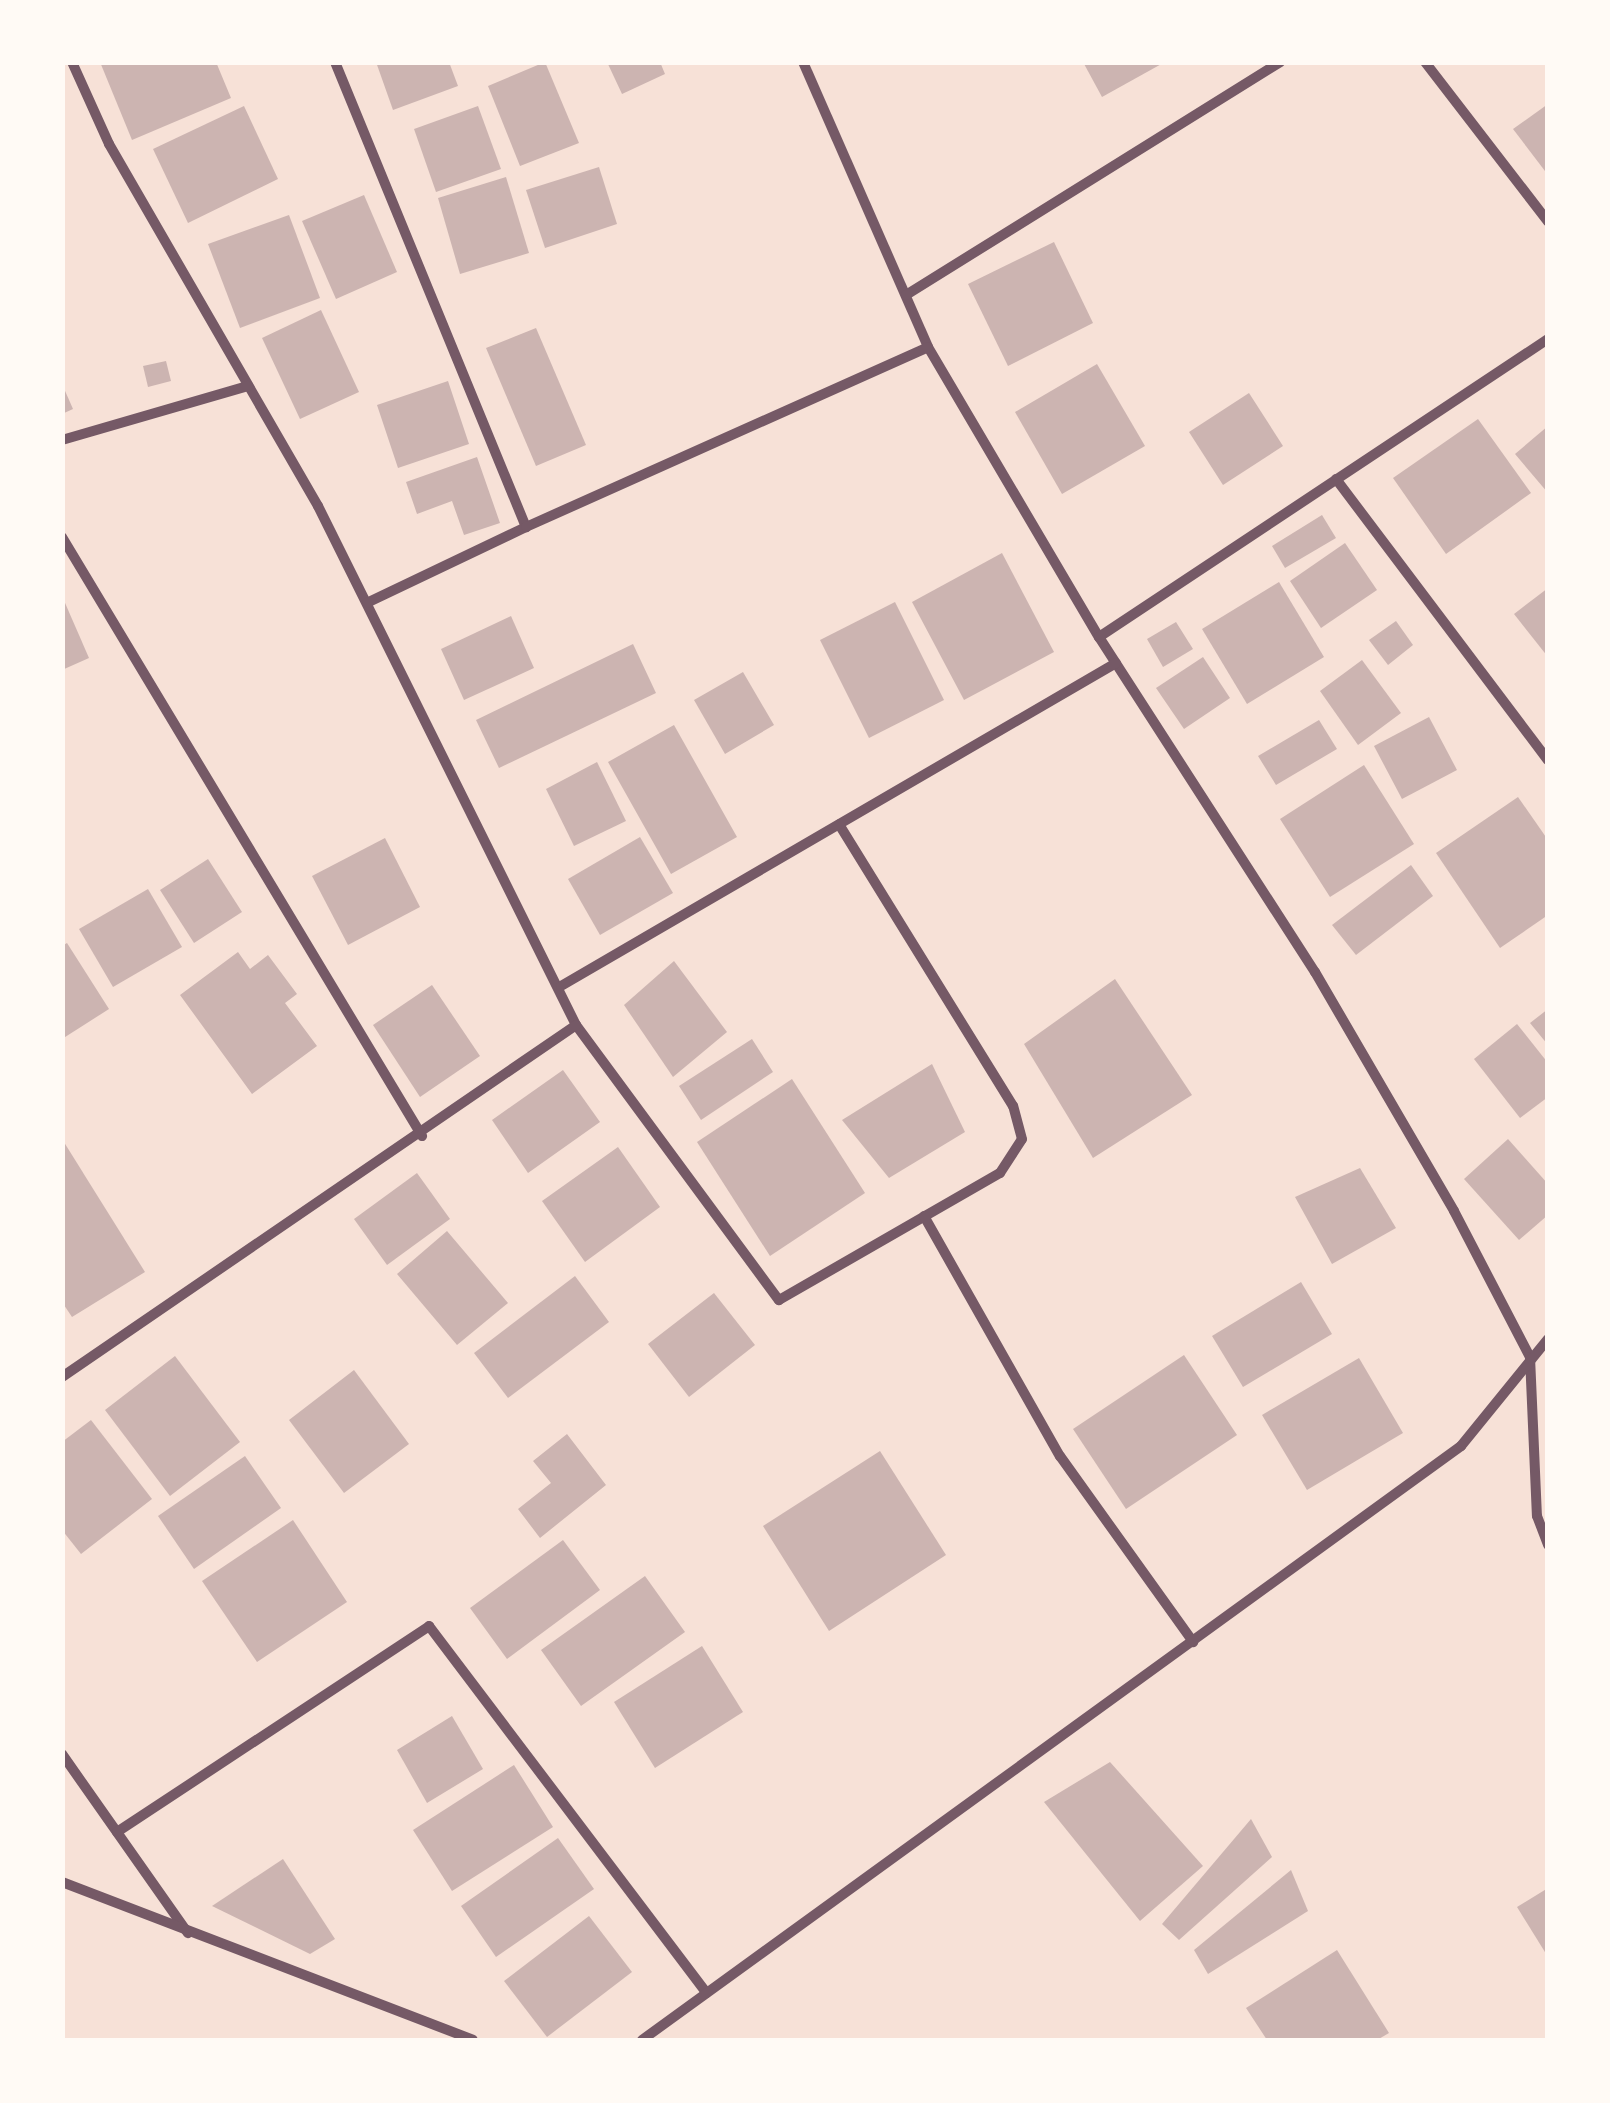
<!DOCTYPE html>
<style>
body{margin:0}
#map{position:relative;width:1610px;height:2103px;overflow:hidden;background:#f7e1d7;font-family:"Fira Sans",sans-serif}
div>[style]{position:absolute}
.building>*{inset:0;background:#ccb4b1}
.minor>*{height:10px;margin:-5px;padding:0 5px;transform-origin:5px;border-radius:5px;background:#755966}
span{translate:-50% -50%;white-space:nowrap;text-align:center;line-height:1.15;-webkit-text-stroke:9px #fffaf5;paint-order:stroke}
.frame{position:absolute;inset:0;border:65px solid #fffaf5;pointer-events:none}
</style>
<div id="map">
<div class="building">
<i style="clip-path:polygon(100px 62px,216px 62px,231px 98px,132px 140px)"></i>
<i style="clip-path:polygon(376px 62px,449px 62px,458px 86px,393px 110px)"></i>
<i style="clip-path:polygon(545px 62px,579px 143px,520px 166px,488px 86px)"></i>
<i style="clip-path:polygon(607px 62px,660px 62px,665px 74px,622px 94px)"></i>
<i style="clip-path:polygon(1083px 62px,1165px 62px,1102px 97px)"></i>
<i style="clip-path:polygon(1548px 104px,1548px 175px,1513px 129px)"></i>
<i style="clip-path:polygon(244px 106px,278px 179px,188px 223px,153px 149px)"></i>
<i style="clip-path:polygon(478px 106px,501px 169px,436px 192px,414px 129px)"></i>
<i style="clip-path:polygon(599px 167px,617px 224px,545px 248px,526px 190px)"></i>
<i style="clip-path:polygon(506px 177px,529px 253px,460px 274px,438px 198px)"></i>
<i style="clip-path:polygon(364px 195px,397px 272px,336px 299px,302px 221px)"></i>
<i style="clip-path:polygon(289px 215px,320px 298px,240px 328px,208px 244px)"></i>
<i style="clip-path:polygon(1054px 242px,1093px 323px,1008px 366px,968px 284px)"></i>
<i style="clip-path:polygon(321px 310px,359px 392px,300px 419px,262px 338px)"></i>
<i style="clip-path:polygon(536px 328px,586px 445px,536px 466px,486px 348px)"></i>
<i style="clip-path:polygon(166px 361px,171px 381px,148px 387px,143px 366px)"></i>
<i style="clip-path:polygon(1097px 364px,1145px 446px,1062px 494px,1015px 412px)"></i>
<i style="clip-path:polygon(448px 381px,469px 444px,398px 468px,377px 405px)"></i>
<i style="clip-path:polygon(62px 384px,73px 409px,62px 414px)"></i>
<i style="clip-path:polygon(1249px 393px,1283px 446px,1223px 485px,1189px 432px)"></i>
<i style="clip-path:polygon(1478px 419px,1531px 493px,1446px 554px,1393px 478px)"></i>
<i style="clip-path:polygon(1548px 426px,1548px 493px,1515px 454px)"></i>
<i style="clip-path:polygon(477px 457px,500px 523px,464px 535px,452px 501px,417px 514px,406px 482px)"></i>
<i style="clip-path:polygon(1322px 515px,1336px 538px,1285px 568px,1272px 546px)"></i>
<i style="clip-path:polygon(1345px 543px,1377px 590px,1321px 628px,1290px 581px)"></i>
<i style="clip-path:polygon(1002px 553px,1054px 652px,964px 700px,912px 602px)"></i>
<i style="clip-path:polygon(1279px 582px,1324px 657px,1247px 704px,1202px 629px)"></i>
<i style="clip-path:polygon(1548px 588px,1548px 657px,1514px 614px)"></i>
<i style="clip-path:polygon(62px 596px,89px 658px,62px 670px)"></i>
<i style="clip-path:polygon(895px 602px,944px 700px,869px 738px,820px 640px)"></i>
<i style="clip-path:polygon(511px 616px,534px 668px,464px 700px,441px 649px)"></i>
<i style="clip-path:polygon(1396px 621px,1413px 645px,1388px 665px,1369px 640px)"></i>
<i style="clip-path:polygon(1176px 622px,1193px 649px,1163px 667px,1147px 639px)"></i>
<i style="clip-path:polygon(633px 644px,656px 693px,499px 768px,476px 720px)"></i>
<i style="clip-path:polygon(1203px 657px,1230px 698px,1184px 729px,1156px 688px)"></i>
<i style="clip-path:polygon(1362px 660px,1401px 713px,1358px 745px,1320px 691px)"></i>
<i style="clip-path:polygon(743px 672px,774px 725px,725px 754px,694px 700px)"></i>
<i style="clip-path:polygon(1429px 717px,1457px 770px,1402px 799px,1374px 746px)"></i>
<i style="clip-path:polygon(1319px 720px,1337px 749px,1276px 785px,1258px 756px)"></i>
<i style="clip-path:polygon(674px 725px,737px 837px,671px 874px,608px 762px)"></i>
<i style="clip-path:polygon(597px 762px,626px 821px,574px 846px,546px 789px)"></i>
<i style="clip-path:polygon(1364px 765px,1414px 844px,1330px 897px,1280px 819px)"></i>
<i style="clip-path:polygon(1518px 797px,1548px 840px,1548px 915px,1500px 948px,1436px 853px)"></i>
<i style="clip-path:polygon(640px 837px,673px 893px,600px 935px,568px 879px)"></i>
<i style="clip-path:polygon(385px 838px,420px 907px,348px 945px,312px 876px)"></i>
<i style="clip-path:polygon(208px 859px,242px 912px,194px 943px,160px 890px)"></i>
<i style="clip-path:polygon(1411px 865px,1433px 896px,1356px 955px,1332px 925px)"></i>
<i style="clip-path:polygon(148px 889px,182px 947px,113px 987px,79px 929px)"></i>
<i style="clip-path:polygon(67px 943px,109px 1009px,62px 1039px,62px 946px)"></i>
<i style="clip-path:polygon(238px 952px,250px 969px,268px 955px,297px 994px,285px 1003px,317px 1046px,252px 1094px,180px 995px)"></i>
<i style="clip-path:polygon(674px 961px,727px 1032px,673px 1077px,624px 1005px)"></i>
<i style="clip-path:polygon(1115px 979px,1192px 1095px,1093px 1158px,1024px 1044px)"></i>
<i style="clip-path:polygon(432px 985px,480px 1056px,420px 1097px,373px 1025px)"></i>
<i style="clip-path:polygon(1548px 1009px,1548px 1045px,1530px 1023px)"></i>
<i style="clip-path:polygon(1517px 1024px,1548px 1063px,1548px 1097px,1520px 1118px,1474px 1059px)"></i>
<i style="clip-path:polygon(752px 1039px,773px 1072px,701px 1120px,679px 1086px)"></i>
<i style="clip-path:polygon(932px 1064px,965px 1132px,889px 1178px,842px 1120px)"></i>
<i style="clip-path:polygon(563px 1070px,600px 1122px,528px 1173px,492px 1120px)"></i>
<i style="clip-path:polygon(792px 1079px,865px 1193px,770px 1256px,697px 1142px)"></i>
<i style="clip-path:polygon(62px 1139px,145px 1272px,72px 1317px,62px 1302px)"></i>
<i style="clip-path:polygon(1508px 1139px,1548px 1184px,1548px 1215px,1519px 1240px,1464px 1179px)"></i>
<i style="clip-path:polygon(618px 1147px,660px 1207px,585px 1262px,542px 1201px)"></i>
<i style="clip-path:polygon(1360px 1168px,1396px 1228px,1332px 1264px,1295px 1197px)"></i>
<i style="clip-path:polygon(417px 1173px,450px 1219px,387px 1265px,354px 1219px)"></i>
<i style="clip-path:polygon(447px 1231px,508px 1303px,457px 1345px,397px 1274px)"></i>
<i style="clip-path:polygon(575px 1276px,609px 1322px,508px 1398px,474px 1353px)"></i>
<i style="clip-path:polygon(1301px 1282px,1332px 1334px,1243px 1387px,1212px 1336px)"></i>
<i style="clip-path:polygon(714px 1293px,755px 1345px,689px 1397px,648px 1344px)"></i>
<i style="clip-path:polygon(1184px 1355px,1237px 1435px,1126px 1509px,1073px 1429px)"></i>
<i style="clip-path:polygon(175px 1356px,240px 1442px,170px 1496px,105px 1410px)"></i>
<i style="clip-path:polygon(1359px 1358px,1403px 1433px,1307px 1490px,1262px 1415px)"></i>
<i style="clip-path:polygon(354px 1370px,409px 1444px,344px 1493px,289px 1420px)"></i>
<i style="clip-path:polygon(91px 1420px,152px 1499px,81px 1554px,62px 1530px,62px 1442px)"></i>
<i style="clip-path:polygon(567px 1434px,606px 1485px,540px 1538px,518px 1509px,551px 1483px,533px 1461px)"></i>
<i style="clip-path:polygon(880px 1451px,946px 1555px,829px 1631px,763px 1526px)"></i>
<i style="clip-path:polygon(245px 1456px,281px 1508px,194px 1569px,158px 1516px)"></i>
<i style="clip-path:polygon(293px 1520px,347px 1602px,257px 1662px,202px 1581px)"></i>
<i style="clip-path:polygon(563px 1540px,600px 1590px,507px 1659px,470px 1608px)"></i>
<i style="clip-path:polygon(645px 1576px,685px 1632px,581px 1706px,541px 1650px)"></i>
<i style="clip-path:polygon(702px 1646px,743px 1712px,655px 1768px,614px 1702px)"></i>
<i style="clip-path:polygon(452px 1716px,483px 1769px,427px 1803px,397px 1750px)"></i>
<i style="clip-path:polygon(1110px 1762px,1203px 1866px,1140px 1921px,1044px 1802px)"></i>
<i style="clip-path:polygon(514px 1765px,553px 1827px,452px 1891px,413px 1830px)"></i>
<i style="clip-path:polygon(1251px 1819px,1272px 1857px,1179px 1940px,1162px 1924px)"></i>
<i style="clip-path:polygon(558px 1838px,594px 1889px,496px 1957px,461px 1906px)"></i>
<i style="clip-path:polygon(283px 1859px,335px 1939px,310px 1954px,212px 1906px)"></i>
<i style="clip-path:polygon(1291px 1870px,1308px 1911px,1208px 1974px,1194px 1950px)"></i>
<i style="clip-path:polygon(1548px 1888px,1548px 1957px,1517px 1907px)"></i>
<i style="clip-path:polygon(589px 1916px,632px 1972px,547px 2037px,504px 1981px)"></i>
<i style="clip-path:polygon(1337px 1950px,1389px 2033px,1377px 2040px,1267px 2040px,1246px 2008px)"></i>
</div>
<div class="minor">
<i style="left:72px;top:62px;width:90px;rotate:65.7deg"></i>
<i style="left:109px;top:144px;width:418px;rotate:60deg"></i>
<i style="left:318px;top:506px;width:580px;rotate:63.57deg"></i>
<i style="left:576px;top:1025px;width:342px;rotate:53.6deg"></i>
<i style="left:779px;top:1300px;width:255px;rotate:-29.9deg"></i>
<i style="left:1000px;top:1173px;width:40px;rotate:-57.1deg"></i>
<i style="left:1022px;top:1139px;width:34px;rotate:-105deg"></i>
<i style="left:1013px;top:1106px;width:331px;rotate:-121.7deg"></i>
<i style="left:335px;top:62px;width:503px;rotate:67.67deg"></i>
<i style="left:526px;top:527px;width:176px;rotate:154.5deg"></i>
<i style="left:803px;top:62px;width:311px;rotate:66.3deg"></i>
<i style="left:928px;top:347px;width:337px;rotate:59.5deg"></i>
<i style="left:1099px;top:637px;width:399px;rotate:57.2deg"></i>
<i style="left:1315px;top:972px;width:276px;rotate:59.8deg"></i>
<i style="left:1454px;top:1211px;width:165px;rotate:62.5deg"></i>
<i style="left:1530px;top:1357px;width:159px;rotate:87.5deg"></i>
<i style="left:1537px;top:1516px;width:31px;rotate:69deg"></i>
<i style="left:1425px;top:62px;width:202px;rotate:52.4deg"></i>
<i style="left:906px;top:295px;width:441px;rotate:-31.9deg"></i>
<i style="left:62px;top:440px;width:194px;rotate:-16.2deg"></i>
<i style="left:1336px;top:479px;width:352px;rotate:53deg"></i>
<i style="left:526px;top:527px;width:440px;rotate:-24.1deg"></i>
<i style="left:62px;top:537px;width:699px;rotate:58.99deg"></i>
<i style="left:1099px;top:637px;width:539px;rotate:-33.57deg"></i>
<i style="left:561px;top:986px;width:642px;rotate:-30.2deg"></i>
<i style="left:924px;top:1216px;width:276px;rotate:60.5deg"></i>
<i style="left:1060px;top:1456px;width:229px;rotate:54.4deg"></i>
<i style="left:62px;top:1377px;width:623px;rotate:-34.4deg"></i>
<i style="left:62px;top:1754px;width:219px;rotate:54.9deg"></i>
<i style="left:117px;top:1832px;width:374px;rotate:-33.4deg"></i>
<i style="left:429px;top:1626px;width:460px;rotate:52.9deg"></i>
<i style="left:62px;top:1882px;width:440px;rotate:21deg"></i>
<i style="left:642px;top:2040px;width:1012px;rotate:-35.95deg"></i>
<i style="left:1461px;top:1446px;width:138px;rotate:-50.9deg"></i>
</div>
<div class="frame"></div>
</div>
